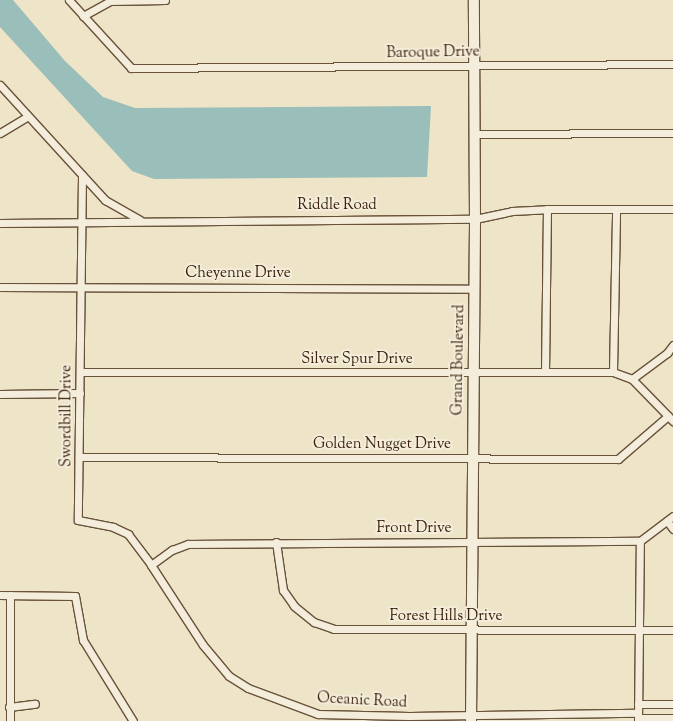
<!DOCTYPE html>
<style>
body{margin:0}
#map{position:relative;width:673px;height:721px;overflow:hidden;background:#eee4c8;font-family:"Sorts Mill Goudy",serif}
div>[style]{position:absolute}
.water>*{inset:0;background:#9abeba}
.roads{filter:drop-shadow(1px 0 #68523a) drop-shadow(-1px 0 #68523a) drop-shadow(0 1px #68523a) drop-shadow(0 -1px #68523a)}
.street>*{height:7px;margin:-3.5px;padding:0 3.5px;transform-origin:3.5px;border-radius:3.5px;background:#f4eddb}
.secondary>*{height:10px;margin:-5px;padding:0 5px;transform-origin:5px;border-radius:5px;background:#f4eddb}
span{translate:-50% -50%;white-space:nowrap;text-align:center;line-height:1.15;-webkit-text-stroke:4px #f4eddb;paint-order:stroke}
.street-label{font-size:15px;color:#3c220a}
</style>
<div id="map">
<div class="water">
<i style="clip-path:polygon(0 0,13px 0,65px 61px,103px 97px,135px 108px,431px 106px,427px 177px,154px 179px,132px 171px,0 27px)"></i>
</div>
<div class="roads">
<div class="street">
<i style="left:69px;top:0;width:92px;rotate:47.6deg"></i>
<i style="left:131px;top:68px;width:542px;rotate:-0.42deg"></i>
<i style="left:83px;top:16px;width:31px;rotate:-29deg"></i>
<i style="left:110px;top:1px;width:55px;rotate:-1deg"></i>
<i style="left:0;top:85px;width:156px;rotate:47.6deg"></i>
<i style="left:105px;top:200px;width:40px;rotate:29.7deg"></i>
<i style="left:0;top:133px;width:31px;rotate:-31deg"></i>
<i style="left:475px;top:134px;width:198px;rotate:-0.3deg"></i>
<i style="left:82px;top:175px;width:345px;rotate:90.7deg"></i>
<i style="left:78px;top:520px;width:36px;rotate:11deg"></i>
<i style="left:113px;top:527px;width:17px;rotate:25deg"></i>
<i style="left:128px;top:534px;width:39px;rotate:53deg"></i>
<i style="left:151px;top:565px;width:95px;rotate:57deg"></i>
<i style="left:203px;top:645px;width:40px;rotate:50deg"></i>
<i style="left:229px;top:676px;width:22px;rotate:32deg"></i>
<i style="left:248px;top:688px;width:75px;rotate:20.4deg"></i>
<i style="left:318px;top:714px;width:91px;rotate:1.3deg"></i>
<i style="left:409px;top:716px;width:229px;rotate:-0.8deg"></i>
<i style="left:0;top:223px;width:475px;rotate:-0.5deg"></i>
<i style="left:475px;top:219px;width:38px;rotate:-12deg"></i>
<i style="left:512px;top:211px;width:35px;rotate:-3deg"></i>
<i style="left:547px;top:209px;width:126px"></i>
<i style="left:0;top:287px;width:475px;rotate:0.2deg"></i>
<i style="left:80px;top:372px;width:533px"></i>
<i style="left:613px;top:372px;width:20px;rotate:20deg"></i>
<i style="left:632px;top:379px;width:59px;rotate:45.7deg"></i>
<i style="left:545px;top:372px;width:163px;rotate:-89.3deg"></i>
<i style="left:613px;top:372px;width:163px;rotate:-88.9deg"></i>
<i style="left:632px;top:379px;width:44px;rotate:-36.6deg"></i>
<i style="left:667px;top:353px;width:10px;rotate:-53deg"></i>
<i style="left:0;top:394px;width:80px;rotate:-0.7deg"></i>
<i style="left:80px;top:457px;width:538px;rotate:0.21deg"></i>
<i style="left:618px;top:459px;width:66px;rotate:-40.7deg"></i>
<i style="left:667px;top:521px;width:10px;rotate:53deg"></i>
<i style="left:276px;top:542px;width:49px;rotate:81.7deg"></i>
<i style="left:283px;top:590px;width:19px;rotate:55deg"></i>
<i style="left:294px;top:606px;width:26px;rotate:39deg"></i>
<i style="left:314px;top:622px;width:21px;rotate:19deg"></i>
<i style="left:334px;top:629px;width:339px;rotate:0.2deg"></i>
<i style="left:151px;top:565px;width:26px;rotate:-36deg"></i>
<i style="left:172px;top:550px;width:17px;rotate:-21deg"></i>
<i style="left:188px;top:544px;width:452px;rotate:-0.4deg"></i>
<i style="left:640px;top:541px;width:41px;rotate:-37.1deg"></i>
<i style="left:0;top:595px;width:75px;rotate:0.8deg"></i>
<i style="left:75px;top:596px;width:45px;rotate:79.7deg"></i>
<i style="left:83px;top:640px;width:95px;rotate:58.3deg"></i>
<i style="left:10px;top:595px;width:126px;rotate:90deg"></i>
<i style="left:638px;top:704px;width:35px"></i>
<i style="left:9px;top:707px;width:26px;rotate:-7deg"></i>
<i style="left:638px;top:718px;width:35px"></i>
<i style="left:638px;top:721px;width:180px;rotate:-89.4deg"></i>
</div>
<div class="secondary">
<i style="left:471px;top:721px;width:502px;rotate:-89.54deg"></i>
<i style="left:475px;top:219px;width:219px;rotate:-90.3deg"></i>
</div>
</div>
<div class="street-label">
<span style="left:433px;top:53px;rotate:-1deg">Baroque Drive</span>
<span style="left:337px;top:206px">Riddle Road</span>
<span style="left:238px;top:274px">Cheyenne Drive</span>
<span style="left:357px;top:360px">Silver Spur Drive</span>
<span style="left:459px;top:360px;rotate:-89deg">Grand Boulevard</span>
<span style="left:67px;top:416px;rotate:-90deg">Swordbill Drive</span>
<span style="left:382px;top:445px">Golden Nugget Drive</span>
<span style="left:414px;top:529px">Front Drive</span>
<span style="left:446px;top:617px">Forest Hills Drive</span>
<span style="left:362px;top:701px;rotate:3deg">Oceanic Road</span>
</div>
</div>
